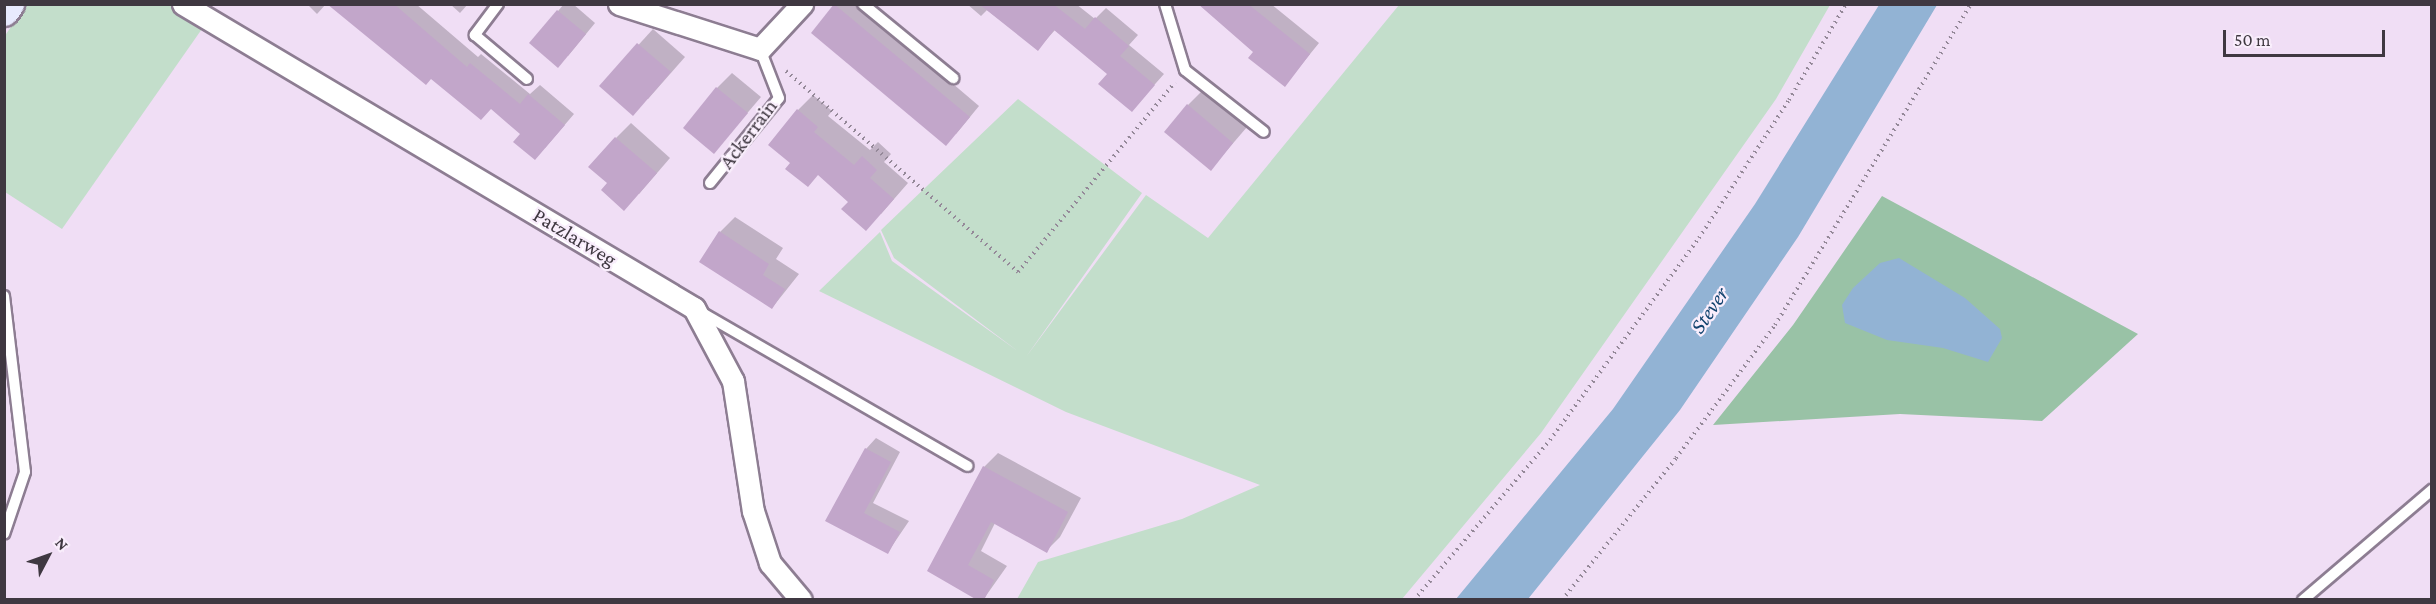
<!DOCTYPE html>
<style>
body{margin:0}
#map{position:relative;width:2436px;height:604px;overflow:hidden;background:#f0def5;font-family:"Crimson Pro",serif}
div>[style]{position:absolute}
.green>*{inset:0;background:#c3decb}
.forest>*{inset:0;background:#99c2a6}
.water>*{inset:0;background:#92b3d4}
.shadow>*{inset:0;background:#0003}
.building>*{inset:0;background:#c2a6ca}
.path>*{height:4px;margin-top:-2px;transform-origin:0;background:repeating-linear-gradient(90deg,#948898 0 1.5px,transparent 0 6px)}
.roads{filter:drop-shadow(2px 0 #8d7d92) drop-shadow(-2px 0 #8d7d92) drop-shadow(0 2px #8d7d92) drop-shadow(0 -2px #8d7d92)}
.service>*{height:10px;margin:-5px;padding:0 5px;transform-origin:5px;border-radius:5px;background:#fff}
.minor>*{height:21px;margin:-10.5px;padding:0 10.5px;transform-origin:10.5px;border-radius:10.5px;background:#fff}
.secondary>*{height:30px;margin:-15px;padding:0 15px;transform-origin:15px;border-radius:15px;background:#e8eafe}
span{translate:-50% -50%;white-space:nowrap;text-align:center;line-height:1.15;-webkit-text-stroke:4.5px #f9eefc;paint-order:stroke}
.street-label{font-size:21px;color:#3f3841}
.water-label{font-size:22px;color:#13446f;font-style:italic}
.frame{position:absolute;inset:0;border:6px solid #3f3841;pointer-events:none}
.north{position:absolute;left:18px;top:526px;width:60px;height:60px;-webkit-text-stroke:4px #f9eefc;paint-order:stroke;rotate:49deg;font-size:16px;font-weight:700;line-height:24px;text-align:center;color:#3f3841}
.north::after{content:'';display:block;margin:auto;width:21px;height:27px;background:#3f3841;clip-path:polygon(50% 0,100% 100%,50% 72%,0 100%)}
.scale{position:absolute;left:2223px;top:30px;width:162px;height:27px;box-sizing:border-box;border:3px solid #3f3841;border-top:0;padding-left:8px;font-size:18px;line-height:21px;white-space:nowrap;color:#3f3841;-webkit-text-stroke:4px #f9eefc;paint-order:stroke}
</style>
<div id="map">
<div class="green">
<i style="clip-path:polygon(26px 5px,169px 5px,204px 26px,62px 229px,5px 192px,4px 37px)"></i>
<i style="clip-path:polygon(1399px 5px,1830px 5px,1776px 99px,1541px 433px,1402px 599px,1017px 599px,1038px 562px,1182px 519px,1260px 485px,1066px 412px,819px 291px,880px 232px,892px 261px,1019px 352px,894px 258px,881px 230px,1018px 99px,1142px 193px,1026px 357px,1146px 195px,1208px 238px)"></i>
</div>
<div class="forest">
<i style="clip-path:polygon(1882px 196px,2138px 334px,2042px 421px,1900px 414px,1713px 425px,1793px 325px)"></i>
</div>
<div class="water">
<i style="clip-path:polygon(1879px 5px,1937px 5px,1798px 237px,1680px 410px,1528px 599px,1456px 599px,1613px 409px,1755px 204px)"></i>
<i style="clip-path:polygon(1899px 258px,1965px 298px,2000px 329px,2002px 338px,1988px 362px,1943px 348px,1887px 340px,1845px 323px,1842px 305px,1853px 288px,1880px 263px)"></i>
</div>
<div class="shadow">
<i style="clip-path:polygon(307px 4px,326px 4px,317px 14px)"></i>
<i style="clip-path:polygon(329px 4px,416px 4px,478px 57px,481px 54px,530px 94px,540px 85px,574px 114px,545px 148px,492px 108px,432px 77px)"></i>
<i style="clip-path:polygon(450px 4px,468px 4px,460px 13px)"></i>
<i style="clip-path:polygon(564px 4px,573px 4px,595px 23px,568px 56px,531px 43px)"></i>
<i style="clip-path:polygon(836px 4px,859px 4px,979px 106px,956px 134px,813px 33px)"></i>
<i style="clip-path:polygon(967px 4px,1076px 4px,1095px 19px,1106px 8px,1138px 35px,1129px 45px,1164px 74px,1132px 110px,1109px 74px,1055px 30px,1038px 49px,987px 10px,981px 16px)"></i>
<i style="clip-path:polygon(1200px 4px,1271px 4px,1319px 43px,1285px 85px,1255px 52px)"></i>
<i style="clip-path:polygon(653px 29px,685px 57px,648px 99px,601px 86px)"></i>
<i style="clip-path:polygon(732px 73px,761px 97px,714px 152px,717px 88px)"></i>
<i style="clip-path:polygon(1203px 90px,1247px 127px,1211px 169px,1188px 105px)"></i>
<i style="clip-path:polygon(813px 95px,832px 111px,828px 116px,870px 150px,878px 142px,891px 154px,884px 162px,908px 183px,881px 214px,850px 202px,819px 174px,792px 163px,798px 110px)"></i>
<i style="clip-path:polygon(631px 123px,670px 158px,639px 194px,616px 138px)"></i>
<i style="clip-path:polygon(735px 217px,783px 248px,776px 259px,799px 274px,772px 308px,720px 232px)"></i>
<i style="clip-path:polygon(876px 438px,900px 452px,873px 503px,909px 521px,888px 552px,827px 520px,866px 449px)"></i>
<i style="clip-path:polygon(998px 453px,1081px 498px,1060px 537px,1046px 551px,995px 523px,981px 551px,1007px 566px,983px 600px,929px 570px,984px 467px)"></i>
</div>
<div class="building">
<i style="clip-path:polygon(327px 4px,394px 4px,467px 67px,470px 63px,520px 104px,528px 94px,565px 125px,535px 160px,513px 142px,520px 134px,491px 109px,481px 120px,431px 79px,426px 85px)"></i>
<i style="clip-path:polygon(834px 4px,970px 117px,946px 146px,811px 33px)"></i>
<i style="clip-path:polygon(979px 4px,1053px 4px,1085px 29px,1095px 17px,1129px 46px,1120px 56px,1155px 85px,1132px 112px,1098px 84px,1107px 74px,1054px 30px,1038px 51px)"></i>
<i style="clip-path:polygon(1198px 4px,1248px 4px,1310px 54px,1285px 87px,1248px 58px,1253px 52px)"></i>
<i style="clip-path:polygon(557px 10px,586px 34px,558px 68px,529px 43px)"></i>
<i style="clip-path:polygon(637px 43px,671px 72px,633px 116px,599px 86px)"></i>
<i style="clip-path:polygon(716px 87px,748px 113px,714px 154px,683px 128px)"></i>
<i style="clip-path:polygon(1187px 104px,1233px 143px,1211px 171px,1164px 132px)"></i>
<i style="clip-path:polygon(797px 109px,818px 127px,814px 132px,854px 165px,862px 156px,877px 170px,870px 178px,894px 199px,866px 231px,841px 209px,848px 202px,818px 175px,808px 187px,785px 169px,790px 163px,768px 145px)"></i>
<i style="clip-path:polygon(615px 137px,657px 173px,624px 211px,601px 190px,607px 183px,588px 167px)"></i>
<i style="clip-path:polygon(719px 231px,769px 264px,763px 275px,785px 289px,772px 309px,699px 262px)"></i>
<i style="clip-path:polygon(865px 448px,891px 462px,864px 513px,900px 532px,888px 554px,825px 521px)"></i>
<i style="clip-path:polygon(983px 466px,1068px 512px,1047px 553px,991px 522px,968px 565px,994px 580px,984px 600px,977px 600px,927px 571px)"></i>
</div>
<div class="path">
<i style="left:786px;top:71px;width:307px;rotate:40.9deg"></i>
<i style="left:1018px;top:272px;width:246px;rotate:-50.4deg"></i>
<i style="left:1414px;top:600px;width:210px;rotate:-49.6deg"></i>
<i style="left:1550px;top:440px;width:251px;rotate:-53.6deg"></i>
<i style="left:1699px;top:238px;width:165px;rotate:-56.9deg"></i>
<i style="left:1789px;top:100px;width:112px;rotate:-59.3deg"></i>
<i style="left:1562px;top:600px;width:182px;rotate:-51.2deg"></i>
<i style="left:1676px;top:458px;width:166px;rotate:-53.3deg"></i>
<i style="left:1775px;top:325px;width:376px;rotate:-58.6deg"></i>
</div>
<div class="roads">
<div class="service">
<i style="left:498px;top:4px;width:39px;rotate:127deg"></i>
<i style="left:475px;top:35px;width:68px;rotate:40.2deg"></i>
<i style="left:863px;top:4px;width:117px;rotate:39.4deg"></i>
<i style="left:1165px;top:4px;width:69px;rotate:73.1deg"></i>
<i style="left:1185px;top:70px;width:100px;rotate:38.1deg"></i>
<i style="left:710px;top:183px;width:109px;rotate:-50.9deg"></i>
<i style="left:779px;top:98px;width:53px;rotate:-111.2deg"></i>
<i style="left:4px;top:296px;width:177px;rotate:83.2deg"></i>
<i style="left:25px;top:472px;width:65px;rotate:108.7deg"></i>
<i style="left:699px;top:311px;width:310px;rotate:30deg"></i>
<i style="left:2303px;top:600px;width:170px;rotate:-40.5deg"></i>
</div>
<div class="minor">
<i style="left:183px;top:4px;width:595px;rotate:30.75deg"></i>
<i style="left:694px;top:308px;width:83px;rotate:61.9deg"></i>
<i style="left:733px;top:381px;width:132px;rotate:81.3deg"></i>
<i style="left:753px;top:511px;width:55px;rotate:71.9deg"></i>
<i style="left:770px;top:563px;width:48px;rotate:50deg"></i>
<i style="left:619px;top:4px;width:148px;rotate:17.7deg"></i>
<i style="left:760px;top:49px;width:62px;rotate:-47deg"></i>
</div>
<div class="secondary">
<i style="left:4px;top:11px;width:9px;rotate:-54deg"></i>
</div>
</div>
<div class="street-label">
<span style="left:748px;top:134px;rotate:-53deg">Ackerrain</span>
<span style="left:575px;top:237px;rotate:31deg">Patzlarweg</span>
</div>
<div class="water-label">
<span style="left:1709px;top:310px;rotate:-56deg">Stever</span>
</div>
<div class="frame"></div>
<div class="north">N</div>
<div class="scale">50 m</div>
</div>
